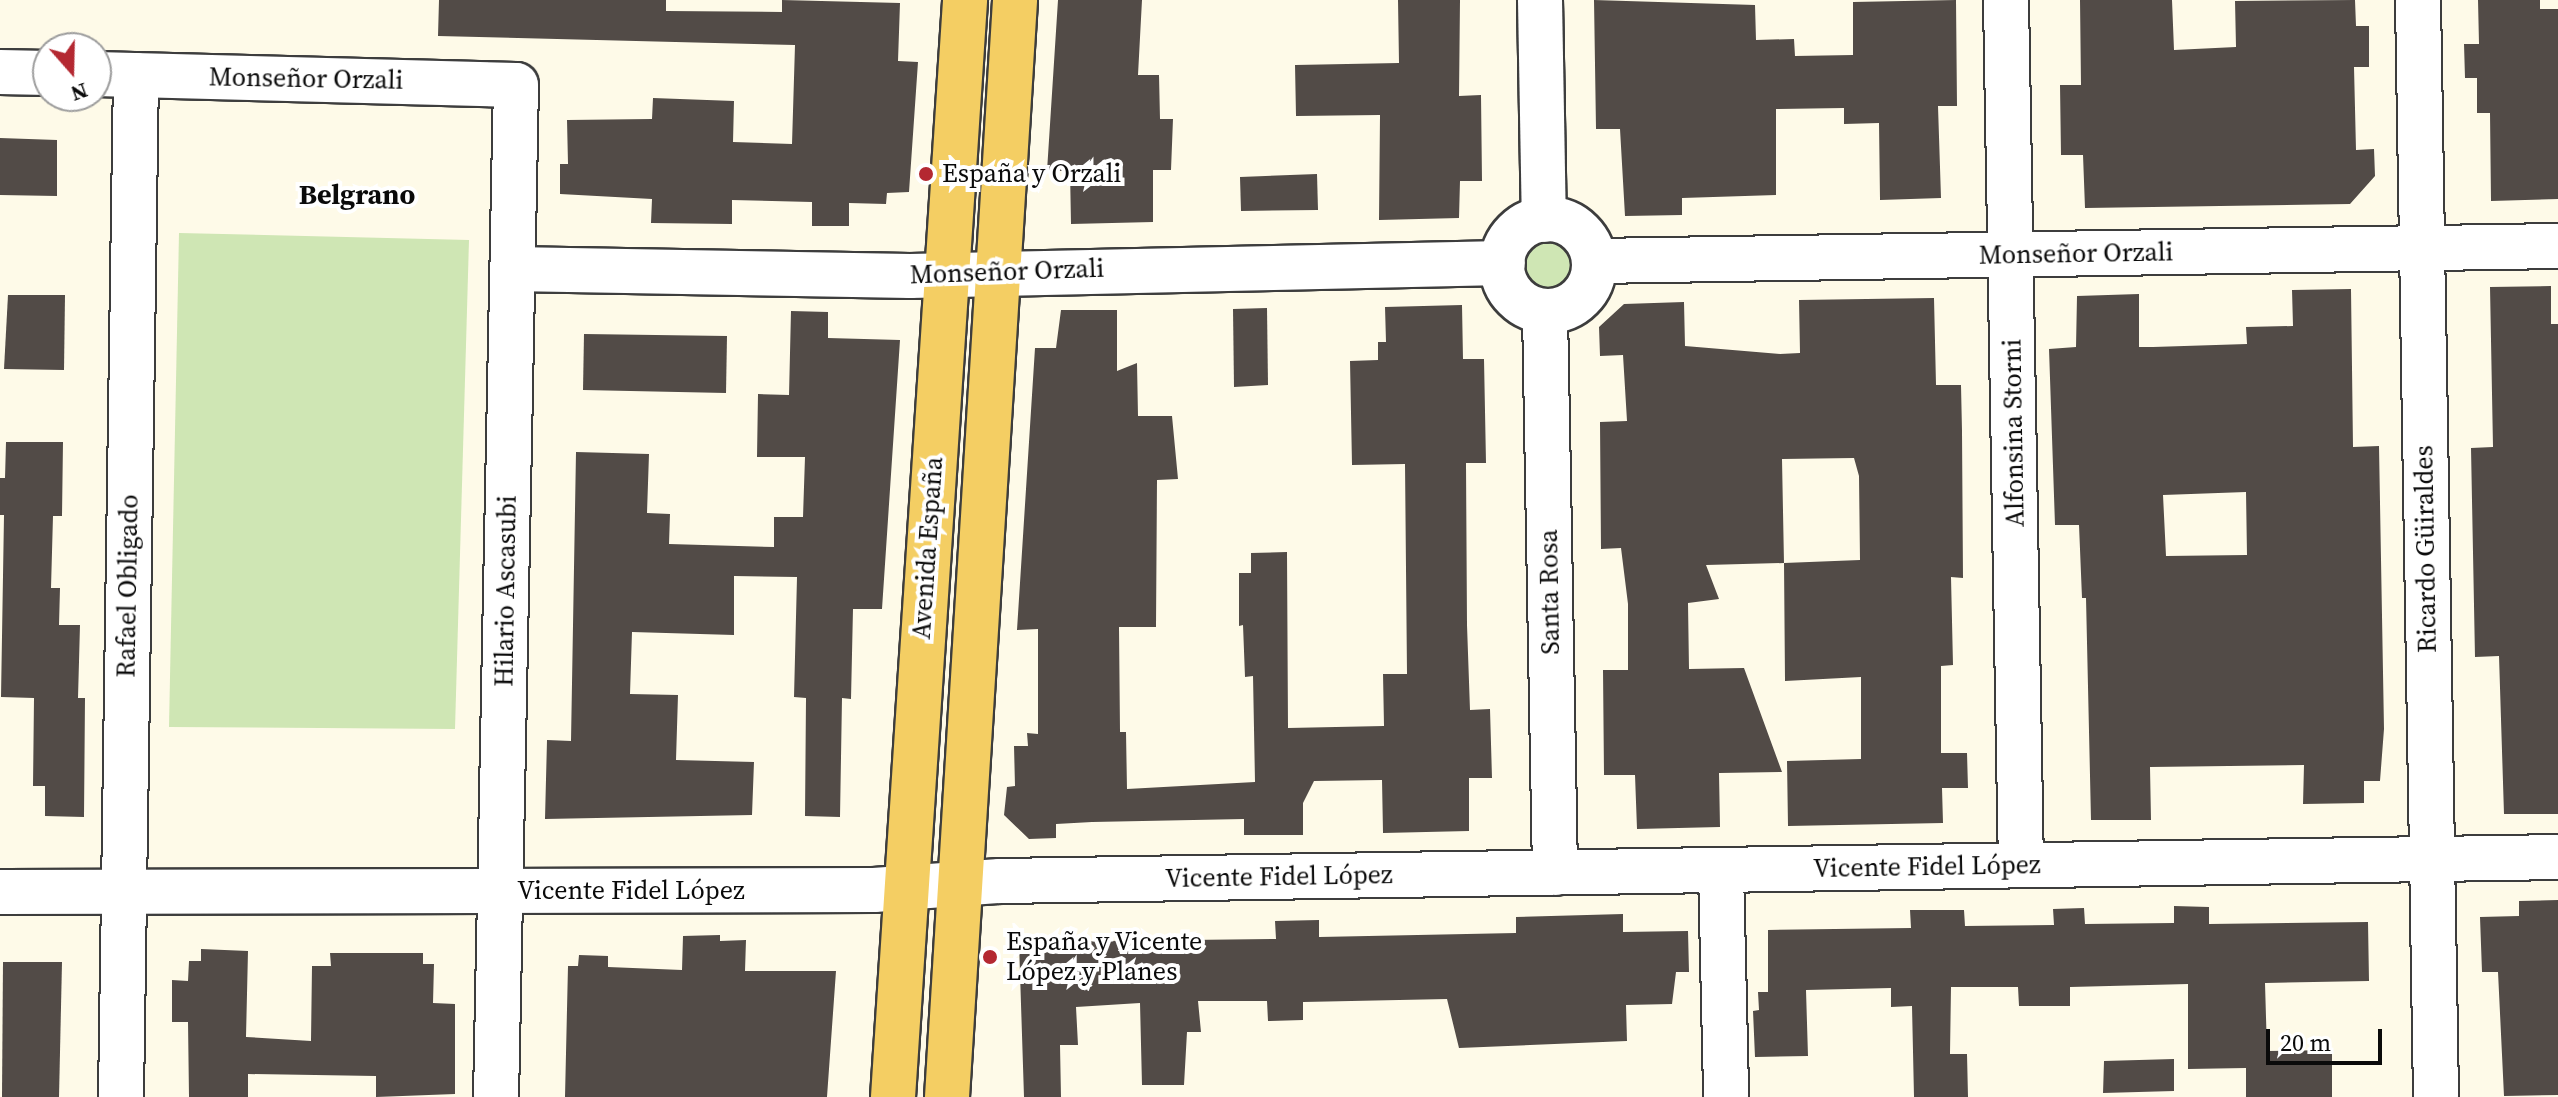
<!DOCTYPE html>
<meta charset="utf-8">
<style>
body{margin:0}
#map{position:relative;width:2558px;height:1097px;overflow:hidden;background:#fefae8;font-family:"Source Serif 4",serif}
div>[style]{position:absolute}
.green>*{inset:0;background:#cfe6b4}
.round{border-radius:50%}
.building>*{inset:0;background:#524b47}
.roads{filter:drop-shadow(2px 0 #3d3d3d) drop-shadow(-2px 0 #3d3d3d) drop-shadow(0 2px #3d3d3d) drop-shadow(0 -2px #3d3d3d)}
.minor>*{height:44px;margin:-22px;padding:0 22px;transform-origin:22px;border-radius:22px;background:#fff}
.minor>.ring{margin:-22px;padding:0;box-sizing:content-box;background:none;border:44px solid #fff;border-radius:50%}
.major>*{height:44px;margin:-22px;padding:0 22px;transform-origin:22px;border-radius:22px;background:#f4ce63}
.dots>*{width:22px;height:22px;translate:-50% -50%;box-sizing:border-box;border:4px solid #fff;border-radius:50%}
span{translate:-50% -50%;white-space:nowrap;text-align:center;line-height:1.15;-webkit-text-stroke:8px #fff;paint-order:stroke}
.street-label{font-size:26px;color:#0a0a0a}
.poi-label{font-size:26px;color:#0a0a0a}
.left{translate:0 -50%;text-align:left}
.neighbourhood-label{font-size:28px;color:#0a0a0a;font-weight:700}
.north{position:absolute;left:32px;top:32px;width:80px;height:80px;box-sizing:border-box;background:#fff;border:2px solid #9d9d9d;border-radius:50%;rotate:160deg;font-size:22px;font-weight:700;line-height:32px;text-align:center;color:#0a0a0a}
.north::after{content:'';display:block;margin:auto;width:28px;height:36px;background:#b42831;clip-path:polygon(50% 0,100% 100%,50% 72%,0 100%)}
.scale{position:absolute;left:2266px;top:1029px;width:116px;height:36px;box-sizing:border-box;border:4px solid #0a0a0a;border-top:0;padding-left:10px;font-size:24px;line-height:28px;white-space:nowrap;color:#0a0a0a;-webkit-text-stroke:6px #fff;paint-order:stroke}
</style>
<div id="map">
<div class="green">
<i style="clip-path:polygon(179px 233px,469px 240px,455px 729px,169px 727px)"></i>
<i class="round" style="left:1524px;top:240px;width:48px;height:48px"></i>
</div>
<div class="building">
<i style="clip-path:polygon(439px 0,666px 0,666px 11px,782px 12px,782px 0,900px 3px,898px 61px,918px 62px,909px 192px,887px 193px,886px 204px,849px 203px,849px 226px,812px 226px,812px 202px,732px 200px,732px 224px,651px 223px,652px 199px,560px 194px,560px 164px,568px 164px,567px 120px,652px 119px,653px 98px,734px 101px,733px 142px,792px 144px,795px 45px,438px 36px)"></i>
<i style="clip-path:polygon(1058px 0,1142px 0,1138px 75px,1159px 75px,1160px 119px,1173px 119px,1171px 170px,1153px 170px,1153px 222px,1071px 224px,1070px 171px,1047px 171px)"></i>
<i style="clip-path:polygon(1398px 0,1460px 0,1459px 96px,1481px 95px,1482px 181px,1460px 181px,1459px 218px,1379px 220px,1380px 115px,1296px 116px,1295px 65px,1399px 63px)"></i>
<i style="clip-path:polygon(1594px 0,1755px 5px,1756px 40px,1794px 39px,1795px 56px,1853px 55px,1853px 2px,1956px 0,1957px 106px,1938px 106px,1941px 198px,1880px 200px,1879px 123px,1844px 124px,1844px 108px,1776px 109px,1776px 195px,1682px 198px,1682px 215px,1625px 216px,1620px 129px,1596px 129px)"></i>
<i style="clip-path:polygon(2080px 0,2172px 0,2174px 50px,2236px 47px,2235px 1px,2355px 0,2356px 26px,2369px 26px,2369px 67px,2354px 67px,2356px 150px,2374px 149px,2375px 176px,2350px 204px,2085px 208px,2083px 155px,2061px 155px,2060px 85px,2081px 85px)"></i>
<i style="clip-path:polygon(2478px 0,2540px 0,2540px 9px,2558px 9px,2558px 199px,2491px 201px,2490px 113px,2477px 113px,2477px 78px,2465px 78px,2464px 44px,2479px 44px)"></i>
<i style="clip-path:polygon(0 138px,57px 140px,57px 196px,0 195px)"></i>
<i style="clip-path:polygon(1317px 174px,1318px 210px,1241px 211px,1240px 177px)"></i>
<i style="clip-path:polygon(2551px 286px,2551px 324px,2558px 324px,2558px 814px,2504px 814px,2499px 656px,2475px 657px,2471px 448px,2493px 447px,2490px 287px)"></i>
<i style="clip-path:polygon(evenodd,2351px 289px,2353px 447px,2379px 446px,2384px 729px,2380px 781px,2364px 781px,2364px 803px,2303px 804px,2304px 765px,2150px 767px,2151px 820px,2091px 820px,2086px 598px,2082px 598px,2079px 525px,2055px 525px,2049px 349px,2076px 347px,2077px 296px,2139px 294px,2139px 347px,2153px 347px,2247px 344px,2246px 327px,2293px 326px,2292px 290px,2351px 289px,2246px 492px,2247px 555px,2166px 556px,2163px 495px,2246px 492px)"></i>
<i style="clip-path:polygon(8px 295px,65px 295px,64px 370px,4px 369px)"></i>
<i style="clip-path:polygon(1934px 298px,1936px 385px,1961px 385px,1962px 431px,1963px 578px,1951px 577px,1953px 665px,1941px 666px,1941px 753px,1967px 753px,1968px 788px,1942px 788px,1943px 823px,1788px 826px,1787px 761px,1861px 759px,1861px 677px,1785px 681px,1784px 563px,1860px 560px,1859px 476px,1854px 458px,1782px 459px,1784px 563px,1706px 565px,1719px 599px,1688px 603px,1689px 669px,1744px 668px,1782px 772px,1719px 773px,1720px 827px,1637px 829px,1635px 775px,1604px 775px,1603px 670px,1628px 670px,1628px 604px,1621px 548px,1601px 549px,1600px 422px,1627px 421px,1623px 355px,1600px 356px,1599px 327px,1624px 304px,1684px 302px,1685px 346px,1780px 354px,1800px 353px,1799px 300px)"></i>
<i style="clip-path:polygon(1462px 305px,1463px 359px,1484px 359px,1486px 463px,1466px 463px,1467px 625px,1470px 710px,1490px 709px,1492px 778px,1469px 778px,1469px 831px,1383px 833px,1382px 780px,1314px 781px,1303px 803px,1303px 835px,1244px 835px,1244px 819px,1092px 822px,1056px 824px,1056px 838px,1029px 839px,1004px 815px,1007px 787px,1015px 786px,1014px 746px,1028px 746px,1027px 733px,1038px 734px,1038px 629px,1017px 630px,1035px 348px,1056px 348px,1061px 310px,1117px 310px,1117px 371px,1137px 363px,1138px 416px,1172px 416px,1178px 479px,1157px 480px,1156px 627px,1119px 627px,1120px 732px,1126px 732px,1127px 789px,1255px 782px,1253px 676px,1245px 677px,1243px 625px,1239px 626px,1239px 573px,1251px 573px,1251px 553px,1287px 552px,1288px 728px,1384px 726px,1383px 674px,1407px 674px,1405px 464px,1352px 465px,1350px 361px,1378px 360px,1378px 342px,1386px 342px,1385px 307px)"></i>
<i style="clip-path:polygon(1267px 308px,1268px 385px,1234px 387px,1233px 309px)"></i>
<i style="clip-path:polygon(791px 311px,828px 312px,828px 338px,900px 340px,882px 609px,853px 609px,851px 699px,842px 698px,840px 817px,805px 816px,806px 698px,794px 697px,797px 577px,734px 576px,734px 635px,632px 632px,630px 694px,678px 695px,676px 760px,754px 762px,752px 815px,545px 819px,547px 740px,571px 741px,576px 452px,649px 454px,647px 513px,670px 514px,669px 544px,774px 547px,774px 517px,803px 517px,805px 457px,757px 457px,758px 394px,789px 395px)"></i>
<i style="clip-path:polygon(584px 334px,727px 336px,726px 393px,583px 390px)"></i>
<i style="clip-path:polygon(6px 442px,63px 442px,62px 516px,53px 516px,51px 588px,60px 588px,59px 625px,80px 625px,78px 698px,85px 698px,84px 817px,45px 816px,45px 786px,33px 786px,34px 698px,1px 697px,4px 515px,0 515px,0 478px,5px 478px)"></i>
<i style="clip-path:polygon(2558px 900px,2558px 1095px,2504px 1096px,2498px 972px,2482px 972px,2480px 917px,2519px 916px,2519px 901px)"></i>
<i style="clip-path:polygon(2174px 906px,2209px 907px,2209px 924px,2368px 922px,2369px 981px,2265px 983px,2267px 1051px,2332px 1050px,2332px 1097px,2246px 1097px,2246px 1068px,2188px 1069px,2188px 984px,2070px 987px,2070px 1006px,2019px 1006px,2018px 987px,1951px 987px,1950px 1054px,1967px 1054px,1968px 1097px,1914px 1097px,1912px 1006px,1891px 1007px,1891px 988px,1806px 990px,1808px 1056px,1755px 1057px,1753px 1011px,1759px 1010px,1758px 992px,1768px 992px,1768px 930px,1911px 928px,1910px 910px,1964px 910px,1965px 926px,2054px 925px,2053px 909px,2084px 908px,2085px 924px,2174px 923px)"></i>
<i style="clip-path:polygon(1623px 914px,1623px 932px,1688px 931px,1689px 972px,1676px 972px,1672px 1004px,1626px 1005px,1627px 1041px,1459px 1048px,1447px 999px,1303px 1002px,1303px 1020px,1268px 1021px,1267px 1001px,1198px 1001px,1201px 1032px,1187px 1032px,1184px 1085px,1142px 1085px,1140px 1003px,1076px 1007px,1078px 1045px,1060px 1045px,1061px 1097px,1024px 1097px,1019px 942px,1276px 939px,1275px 921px,1319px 920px,1319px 937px,1516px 933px,1516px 917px)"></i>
<i style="clip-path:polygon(720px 935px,720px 941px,746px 940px,745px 971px,836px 971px,827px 1097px,565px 1097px,568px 966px,578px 966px,579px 955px,608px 956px,608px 967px,682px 970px,683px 936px)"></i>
<i style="clip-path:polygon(201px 949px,248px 951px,246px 1037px,311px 1041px,312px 966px,331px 966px,330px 953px,423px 953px,423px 964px,434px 964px,433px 1003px,455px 1004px,455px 1094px,376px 1097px,376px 1076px,248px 1074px,248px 1097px,189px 1097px,188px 1022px,172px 1022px,172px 980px,188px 981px,189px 961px,201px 961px)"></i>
<i style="clip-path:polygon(3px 962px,62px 962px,59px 1097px,2px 1097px)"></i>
<i style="clip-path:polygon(2174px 1059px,2174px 1091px,2103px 1093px,2104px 1061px)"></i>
</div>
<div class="roads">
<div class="minor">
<i style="left:1540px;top:0;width:220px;rotate:89deg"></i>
<i style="left:2006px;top:0;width:865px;rotate:89.01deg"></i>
<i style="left:2418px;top:0;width:1097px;rotate:89.06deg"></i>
<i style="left:0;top:72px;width:48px;rotate:1.2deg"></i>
<i style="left:96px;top:74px;width:420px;rotate:1.5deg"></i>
<i style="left:516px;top:85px;width:1012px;rotate:91.13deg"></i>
<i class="ring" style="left:1502px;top:219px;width:48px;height:48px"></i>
<i style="left:1594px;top:261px;width:964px;rotate:-0.89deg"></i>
<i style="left:512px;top:269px;width:398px;rotate:1deg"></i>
<i style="left:910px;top:276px;width:593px;rotate:-1.26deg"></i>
<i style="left:1545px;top:311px;width:562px;rotate:88.98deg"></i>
<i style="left:1721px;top:870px;width:227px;rotate:88.7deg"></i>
<i style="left:0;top:892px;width:874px;rotate:-0.13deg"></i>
<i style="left:874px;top:890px;width:126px;rotate:-4.1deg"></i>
<i style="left:1000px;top:881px;width:1558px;rotate:-0.88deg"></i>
<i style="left:121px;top:1097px;width:1022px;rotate:-89.16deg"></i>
</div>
<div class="major">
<i style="left:893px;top:1097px;width:1099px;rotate:-86.24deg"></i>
<i style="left:947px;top:1097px;width:1099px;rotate:-86.45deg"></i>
</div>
</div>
<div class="dots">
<i style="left:926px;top:174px;background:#b42831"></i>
<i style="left:990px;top:957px;background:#b42831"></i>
</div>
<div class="street-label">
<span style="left:306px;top:79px;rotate:1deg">Monseñor Orzali</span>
<span style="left:2076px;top:254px;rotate:-1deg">Monseñor Orzali</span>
<span style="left:1007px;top:272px;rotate:-2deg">Monseñor Orzali</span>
<span style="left:2014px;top:433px;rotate:-91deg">Alfonsina Storni</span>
<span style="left:928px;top:548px;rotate:-86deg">Avenida España</span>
<span style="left:2426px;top:549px;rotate:-91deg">Ricardo Güiraldes</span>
<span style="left:128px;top:586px;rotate:-89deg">Rafael Obligado</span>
<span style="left:506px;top:591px;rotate:-89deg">Hilario Ascasubi</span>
<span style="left:1550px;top:592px;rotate:-91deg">Santa Rosa</span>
<span style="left:1927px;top:867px;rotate:-1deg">Vicente Fidel López</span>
<span style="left:1279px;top:877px;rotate:-1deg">Vicente Fidel López</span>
<span style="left:631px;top:891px">Vicente Fidel López</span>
</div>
<div class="poi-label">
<span class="left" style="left:942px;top:174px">España y Orzali</span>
<span class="left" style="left:1006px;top:957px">España y Vicente<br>López y Planes</span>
</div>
<div class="neighbourhood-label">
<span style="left:357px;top:194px">Belgrano</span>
</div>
<div class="north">N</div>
<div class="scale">20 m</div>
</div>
